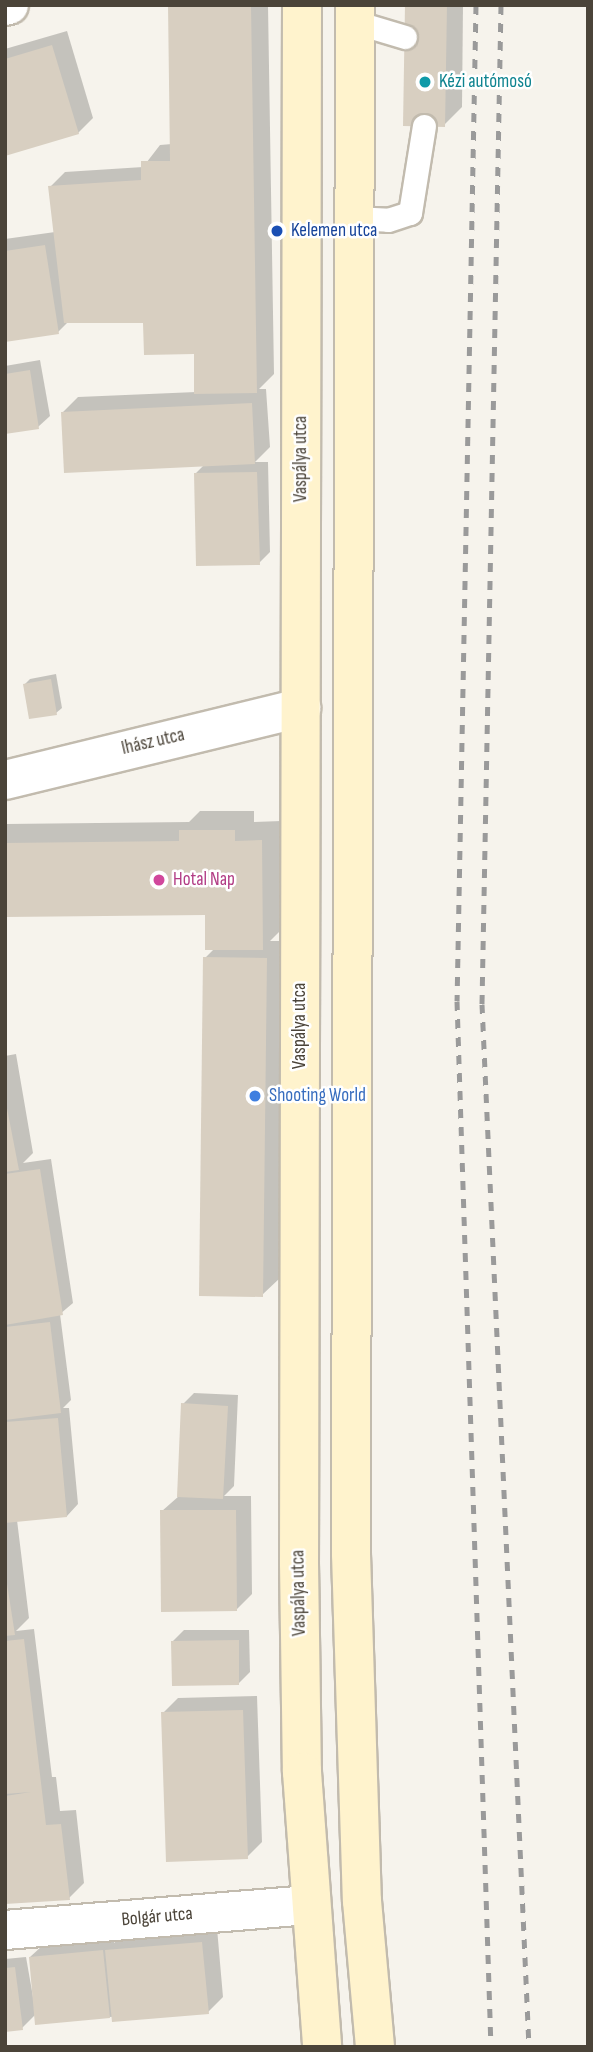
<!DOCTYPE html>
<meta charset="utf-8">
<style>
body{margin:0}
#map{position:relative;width:593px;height:2052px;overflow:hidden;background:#f6f3ec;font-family:"Sofia Sans Condensed",sans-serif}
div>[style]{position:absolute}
.shadow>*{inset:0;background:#0003}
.building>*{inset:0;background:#d8cfc1}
.roads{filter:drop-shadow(2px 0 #c2bbae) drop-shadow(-2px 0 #c2bbae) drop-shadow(0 2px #c2bbae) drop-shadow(0 -2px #c2bbae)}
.service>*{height:23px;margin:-11.5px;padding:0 11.5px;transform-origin:11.5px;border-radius:11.5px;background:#fff}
.minor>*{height:38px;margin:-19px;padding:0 19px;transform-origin:19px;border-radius:19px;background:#fff}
.secondary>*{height:38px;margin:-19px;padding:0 19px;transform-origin:19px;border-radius:19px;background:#fff3cd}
.rail>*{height:5px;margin-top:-2.5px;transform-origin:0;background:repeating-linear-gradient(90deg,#9a9a9a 0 9px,transparent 0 18px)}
.dots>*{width:19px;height:19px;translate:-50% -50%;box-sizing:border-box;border:4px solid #fff;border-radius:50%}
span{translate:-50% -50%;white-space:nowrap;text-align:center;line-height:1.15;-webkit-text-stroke:5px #fff;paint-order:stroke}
.culture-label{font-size:19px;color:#0d838f}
.left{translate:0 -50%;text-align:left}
.transit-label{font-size:19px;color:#164399}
.street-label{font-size:19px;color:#4b4439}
.hotel-label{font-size:19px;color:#b23c85}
.shop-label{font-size:19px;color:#366cbe}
.frame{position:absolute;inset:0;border:7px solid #4b4439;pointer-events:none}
</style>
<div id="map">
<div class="shadow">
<i style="clip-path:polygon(170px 5px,268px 5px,274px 374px,259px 389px,266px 389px,270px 447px,255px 462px,268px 462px,270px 552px,259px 563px,195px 474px,205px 464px,63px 412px,78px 397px,196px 392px,195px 353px,145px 318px,69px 321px,58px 332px,5px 340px,5px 239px,55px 232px,50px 187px,65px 172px,143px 167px,160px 145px,172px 144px)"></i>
<i style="clip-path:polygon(407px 5px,463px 5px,462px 107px,444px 125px)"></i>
<i style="clip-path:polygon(67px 31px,93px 118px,78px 133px,5px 154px,5px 49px)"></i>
<i style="clip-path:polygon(40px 360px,50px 416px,38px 427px,5px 432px,5px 366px)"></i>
<i style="clip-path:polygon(56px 674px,62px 708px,56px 713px,25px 684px,30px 679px)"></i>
<i style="clip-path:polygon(200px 811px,254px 811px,254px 822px,281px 821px,283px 928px,270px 941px,284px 941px,280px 1278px,262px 1295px,205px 958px,214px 949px,206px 913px,5px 915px,5px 824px,189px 822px)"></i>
<i style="clip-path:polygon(16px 1054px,33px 1153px,23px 1163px,51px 1159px,73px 1303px,60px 1314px,71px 1400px,63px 1408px,69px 1408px,78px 1504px,67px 1516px,17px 1520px,29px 1618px,16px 1631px,34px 1629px,52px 1777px,56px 1777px,60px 1811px,76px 1810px,84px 1883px,69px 1898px,5px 1902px,5px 1056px)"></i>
<i style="clip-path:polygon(194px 1393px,238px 1395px,234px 1486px,224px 1496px,251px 1496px,252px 1594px,237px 1609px,162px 1511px,179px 1496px,183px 1404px)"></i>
<i style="clip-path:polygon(184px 1630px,249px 1630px,250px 1672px,239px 1683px,173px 1641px)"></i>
<i style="clip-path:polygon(257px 1696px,262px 1842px,247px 1857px,163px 1713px,178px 1698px)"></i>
<i style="clip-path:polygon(217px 1928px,223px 1997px,208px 2012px,109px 2017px,30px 1957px,42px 1946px,114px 1940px,114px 1943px,122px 1936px)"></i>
<i style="clip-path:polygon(26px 1957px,36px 2014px,22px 2028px,5px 2031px,5px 1959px)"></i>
</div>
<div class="building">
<i style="clip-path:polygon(168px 5px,251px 5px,257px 393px,194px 394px,194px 354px,144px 355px,143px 323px,64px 323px,48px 186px,141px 180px,141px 161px,170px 161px)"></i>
<i style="clip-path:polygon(405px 5px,447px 5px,445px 127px,403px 126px)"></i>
<i style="clip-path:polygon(52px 45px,79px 134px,5px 156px,5px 59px)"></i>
<i style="clip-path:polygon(45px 245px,59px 334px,5px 342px,5px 251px)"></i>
<i style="clip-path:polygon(30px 370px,39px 429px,5px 434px,5px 374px)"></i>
<i style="clip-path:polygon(252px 403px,255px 464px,64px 473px,61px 412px)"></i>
<i style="clip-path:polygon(257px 472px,260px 565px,196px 566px,194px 473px)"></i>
<i style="clip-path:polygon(51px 679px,57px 715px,29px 719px,23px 684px)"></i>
<i style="clip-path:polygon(179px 830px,235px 830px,235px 841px,262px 840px,263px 950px,205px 950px,205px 915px,5px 917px,5px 843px,179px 841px)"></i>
<i style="clip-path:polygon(203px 957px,267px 958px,263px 1297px,199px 1296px)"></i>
<i style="clip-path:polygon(5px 1098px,19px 1170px,5px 1172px)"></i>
<i style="clip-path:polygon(40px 1169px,63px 1315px,5px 1325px,5px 1174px)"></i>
<i style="clip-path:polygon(50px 1322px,61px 1413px,5px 1420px,5px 1327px)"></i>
<i style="clip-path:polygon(181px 1403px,228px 1406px,223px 1499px,177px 1497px)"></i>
<i style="clip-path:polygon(58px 1418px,67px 1517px,5px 1523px,5px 1422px)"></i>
<i style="clip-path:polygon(160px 1510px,236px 1510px,237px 1611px,161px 1612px)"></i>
<i style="clip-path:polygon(5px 1571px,15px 1635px,5px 1636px)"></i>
<i style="clip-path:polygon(24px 1639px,46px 1825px,61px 1824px,70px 1900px,5px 1904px,5px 1796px,31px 1792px,5px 1794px,5px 1641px)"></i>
<i style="clip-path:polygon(239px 1640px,239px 1685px,172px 1686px,171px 1641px)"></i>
<i style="clip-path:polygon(243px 1710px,248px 1859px,166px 1862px,161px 1712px)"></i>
<i style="clip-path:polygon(202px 1942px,209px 2014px,112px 2022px,105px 1950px)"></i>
<i style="clip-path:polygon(103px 1950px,110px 2018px,35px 2025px,29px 1957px)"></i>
<i style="clip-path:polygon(15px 1967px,23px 2030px,5px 2032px,5px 1968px)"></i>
</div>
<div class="roads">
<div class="service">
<i style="left:355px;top:22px;width:52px;rotate:16.7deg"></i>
<i style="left:354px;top:218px;width:34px;rotate:3deg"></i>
<i style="left:388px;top:220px;width:23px;rotate:-18deg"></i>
<i style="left:410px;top:213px;width:88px;rotate:-80.9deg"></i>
</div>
<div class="minor">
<i style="left:5px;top:6px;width:4px;rotate:-14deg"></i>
<i style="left:5px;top:780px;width:305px;rotate:-13.7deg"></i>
<i style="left:5px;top:1930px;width:305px;rotate:-4.7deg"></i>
</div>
<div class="secondary">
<i style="left:302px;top:5px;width:1558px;rotate:90.11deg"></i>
<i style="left:299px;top:1563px;width:209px;rotate:89.2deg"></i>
<i style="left:302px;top:1772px;width:276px;rotate:85.8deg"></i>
<i style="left:355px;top:5px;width:1549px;rotate:90.15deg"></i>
<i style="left:351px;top:1554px;width:347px;rotate:88.2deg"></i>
<i style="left:362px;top:1901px;width:147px;rotate:84.9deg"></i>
</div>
</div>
<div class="rail">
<i style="left:476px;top:5px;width:996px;rotate:91.09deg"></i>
<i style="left:457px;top:1001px;width:1047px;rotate:88.14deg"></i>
<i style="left:501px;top:5px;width:999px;rotate:91.09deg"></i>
<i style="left:482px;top:1004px;width:1044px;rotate:87.42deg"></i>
</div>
<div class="dots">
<i style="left:425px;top:82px;background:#0f9aa8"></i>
<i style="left:277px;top:231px;background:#1a4fb4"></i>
<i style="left:159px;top:880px;background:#d1479c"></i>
<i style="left:255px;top:1096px;background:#3f7fe0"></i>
</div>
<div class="culture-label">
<span class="left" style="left:439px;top:82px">Kézi autómosó</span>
</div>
<div class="transit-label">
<span class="left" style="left:291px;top:231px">Kelemen utca</span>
</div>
<div class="street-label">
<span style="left:301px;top:459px;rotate:-90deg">Vaspálya utca</span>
<span style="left:153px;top:742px;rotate:-13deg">Ihász utca</span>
<span style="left:300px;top:1026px;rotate:-90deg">Vaspálya utca</span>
<span style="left:299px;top:1593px;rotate:-91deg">Vaspálya utca</span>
<span style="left:157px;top:1917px;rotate:-5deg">Bolgár utca</span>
</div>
<div class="hotel-label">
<span class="left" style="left:173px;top:880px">Hotal Nap</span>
</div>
<div class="shop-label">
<span class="left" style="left:269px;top:1096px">Shooting World</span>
</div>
<div class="frame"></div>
</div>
